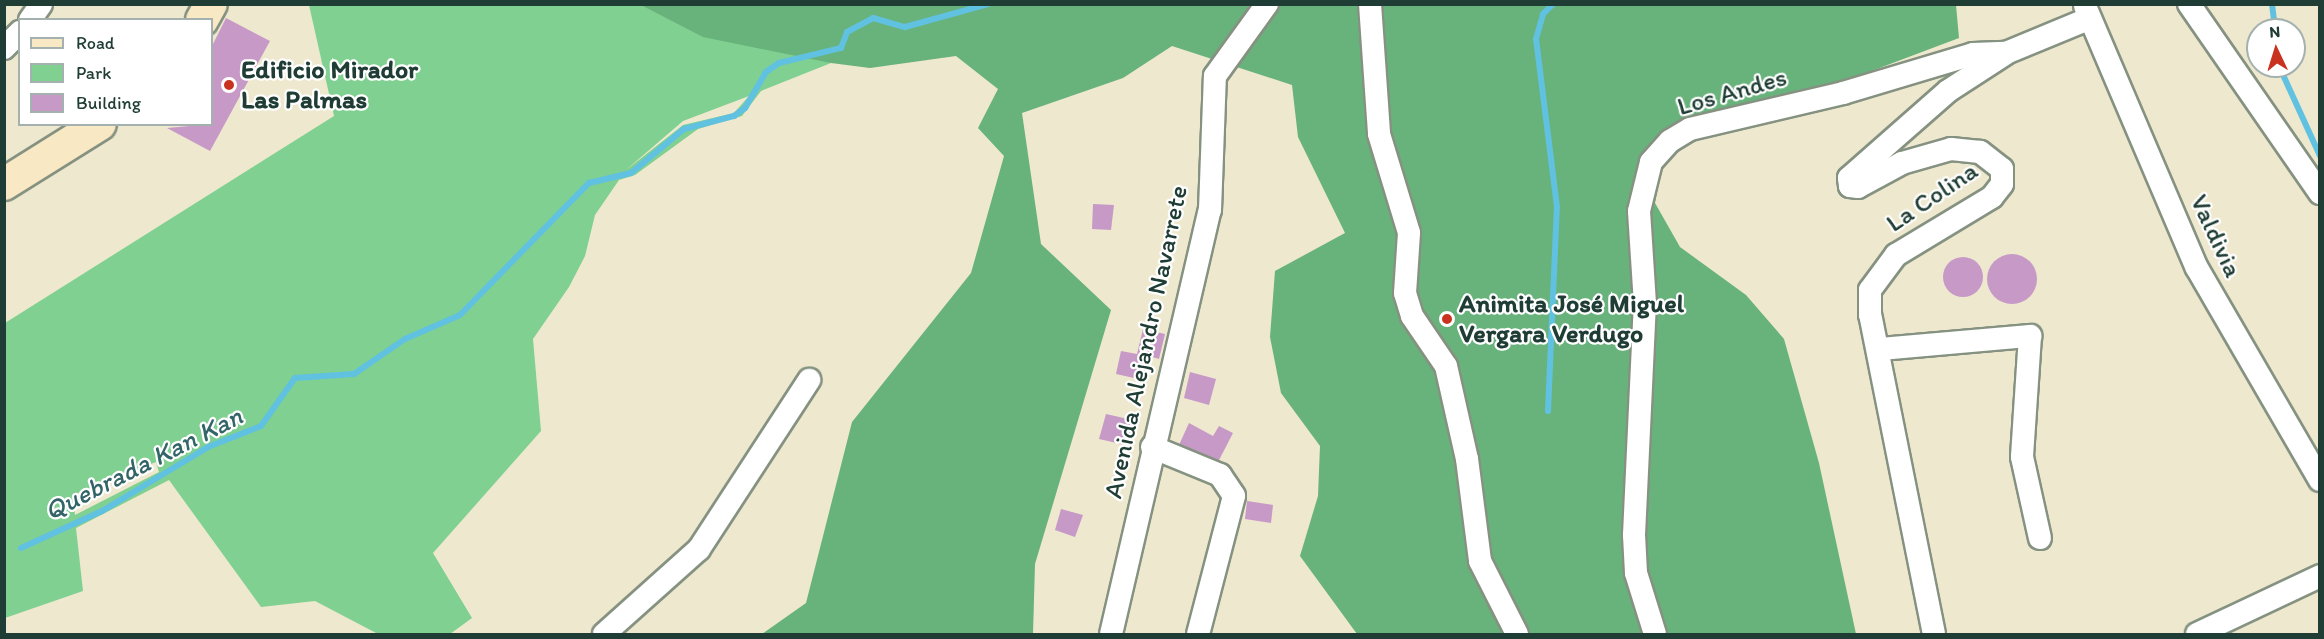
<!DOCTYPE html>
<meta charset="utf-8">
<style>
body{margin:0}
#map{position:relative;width:2324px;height:639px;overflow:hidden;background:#ede8ce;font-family:Itim,sans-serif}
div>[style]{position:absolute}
.green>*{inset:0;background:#80d091}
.forest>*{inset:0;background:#68b27b}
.stream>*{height:6px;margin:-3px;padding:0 3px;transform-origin:3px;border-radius:3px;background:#61c1e0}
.building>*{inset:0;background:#c799c7}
.round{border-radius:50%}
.roads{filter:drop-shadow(2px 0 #869281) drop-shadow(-2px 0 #869281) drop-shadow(0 2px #869281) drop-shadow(0 -2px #869281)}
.street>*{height:22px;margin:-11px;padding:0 11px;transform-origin:11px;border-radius:11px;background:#fff}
.secondary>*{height:32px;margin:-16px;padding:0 16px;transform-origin:16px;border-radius:16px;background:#f8e8c3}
.dots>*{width:16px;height:16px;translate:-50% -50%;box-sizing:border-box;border:3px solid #fff;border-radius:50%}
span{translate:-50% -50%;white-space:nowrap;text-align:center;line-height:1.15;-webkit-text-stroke:4.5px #fff;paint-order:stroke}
.poi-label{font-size:26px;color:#1f3d34;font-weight:700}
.left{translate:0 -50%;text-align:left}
.street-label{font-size:26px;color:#1f3d34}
.water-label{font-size:27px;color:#336568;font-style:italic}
.frame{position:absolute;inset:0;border:6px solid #1f3d34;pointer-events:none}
.legend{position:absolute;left:18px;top:18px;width:195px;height:108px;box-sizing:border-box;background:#fff;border:2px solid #a5b1ae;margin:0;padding:8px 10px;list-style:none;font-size:18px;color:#1f3d34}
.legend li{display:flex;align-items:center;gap:12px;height:30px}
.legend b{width:30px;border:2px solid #a5b1ae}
.north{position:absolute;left:2246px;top:18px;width:60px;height:60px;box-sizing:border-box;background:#fff;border:2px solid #a5b1ae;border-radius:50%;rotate:356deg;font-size:16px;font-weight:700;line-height:24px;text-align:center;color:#1f3d34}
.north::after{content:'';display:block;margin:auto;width:21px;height:27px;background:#c8321e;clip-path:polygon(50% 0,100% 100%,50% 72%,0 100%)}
</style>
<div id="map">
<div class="green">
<i style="clip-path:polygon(evenodd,309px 5px,707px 5px,1015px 18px,816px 56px,831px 63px,761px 91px,742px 116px,698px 129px,635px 175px,619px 180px,595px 215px,585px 256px,569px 287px,533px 339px,541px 431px,433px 553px,472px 618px,450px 634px,378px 634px,315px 601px,261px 607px,169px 480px,76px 528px,83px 591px,5px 618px,5px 323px,334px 116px,309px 5px,749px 96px,734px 113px,683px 125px,626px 170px,683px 121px,749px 96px,309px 5px,156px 462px,159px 472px,75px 515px,73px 495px,156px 462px)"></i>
</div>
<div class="forest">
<i style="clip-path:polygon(641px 5px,1956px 5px,1959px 38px,1665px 149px,1655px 203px,1680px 247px,1746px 295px,1784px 339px,1819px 463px,1856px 634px,1357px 634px,1300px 556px,1318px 496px,1320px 446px,1281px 393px,1270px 337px,1275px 271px,1345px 233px,1298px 137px,1292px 85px,1172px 46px,1123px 78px,1022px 113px,1041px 244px,1111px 310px,1035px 564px,1033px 634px,762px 634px,806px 603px,852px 422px,971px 273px,1004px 156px,978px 128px,998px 89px,956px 56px,870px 68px,831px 63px,703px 37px)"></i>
</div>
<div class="stream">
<i style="left:2272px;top:4px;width:26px;rotate:83deg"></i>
<i style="left:2279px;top:66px;width:99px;rotate:65.5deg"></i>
<i style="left:1548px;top:411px;width:204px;rotate:-87.5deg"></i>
<i style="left:1557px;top:207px;width:169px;rotate:-97.1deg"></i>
<i style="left:1536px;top:39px;width:26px;rotate:-74deg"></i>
<i style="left:1543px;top:14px;width:14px;rotate:-45deg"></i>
<i style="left:21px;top:548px;width:89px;rotate:-24.6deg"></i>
<i style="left:102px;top:511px;width:124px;rotate:-31.1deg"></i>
<i style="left:208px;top:447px;width:57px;rotate:-21.6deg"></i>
<i style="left:261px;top:426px;width:59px;rotate:-54.7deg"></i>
<i style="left:295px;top:378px;width:59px;rotate:-3.9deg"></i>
<i style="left:354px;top:374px;width:62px;rotate:-34.5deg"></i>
<i style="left:405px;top:339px;width:60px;rotate:-23.6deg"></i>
<i style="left:460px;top:315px;width:185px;rotate:-45.7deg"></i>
<i style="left:589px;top:183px;width:43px;rotate:-13.4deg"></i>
<i style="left:631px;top:173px;width:69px;rotate:-39.7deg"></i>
<i style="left:684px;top:129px;width:52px;rotate:-14.6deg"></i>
<i style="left:734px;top:116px;width:14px;rotate:-36deg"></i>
<i style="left:745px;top:108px;width:42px;rotate:-59.7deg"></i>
<i style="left:766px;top:72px;width:16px;rotate:-35deg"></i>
<i style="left:779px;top:63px;width:64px;rotate:-13.6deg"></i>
<i style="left:841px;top:48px;width:17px;rotate:-69deg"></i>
<i style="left:847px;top:32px;width:30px;rotate:-28deg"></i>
<i style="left:873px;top:18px;width:33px;rotate:16deg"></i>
<i style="left:905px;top:27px;width:86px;rotate:-15.5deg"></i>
</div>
<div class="building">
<i style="clip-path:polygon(226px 18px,270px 41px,210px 151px,167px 128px,212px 124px,212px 46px)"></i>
<i style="clip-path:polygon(1093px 204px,1114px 205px,1111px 230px,1092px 229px)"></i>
<i class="round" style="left:1987px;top:254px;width:50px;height:50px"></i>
<i class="round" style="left:1943px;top:257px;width:40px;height:40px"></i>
<i style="clip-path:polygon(1143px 329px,1165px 334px,1159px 359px,1149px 356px,1143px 380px,1116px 374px,1121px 351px,1137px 354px)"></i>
<i style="clip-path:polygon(1190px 372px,1216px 379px,1209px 405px,1184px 398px)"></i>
<i style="clip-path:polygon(1106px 414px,1137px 421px,1130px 446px,1099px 439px)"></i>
<i style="clip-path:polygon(1189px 423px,1213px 436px,1219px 426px,1233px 433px,1217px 464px,1179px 445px)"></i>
<i style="clip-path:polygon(1247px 501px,1273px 505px,1271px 523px,1245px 519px)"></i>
<i style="clip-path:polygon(1061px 509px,1083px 515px,1075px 537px,1055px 530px)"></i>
</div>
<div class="roads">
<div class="street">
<i style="left:1370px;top:4px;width:130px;rotate:86deg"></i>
<i style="left:1379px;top:134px;width:103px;rotate:73.1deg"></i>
<i style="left:1409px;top:233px;width:60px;rotate:93.8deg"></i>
<i style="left:1405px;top:293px;width:24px;rotate:73deg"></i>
<i style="left:1412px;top:316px;width:60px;rotate:55.8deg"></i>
<i style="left:1446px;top:366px;width:95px;rotate:77.3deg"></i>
<i style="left:1467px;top:459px;width:103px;rotate:82.7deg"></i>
<i style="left:1480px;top:561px;width:82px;rotate:63.1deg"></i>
<i style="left:2189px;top:4px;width:230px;rotate:55.3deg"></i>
<i style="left:2085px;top:6px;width:285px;rotate:66.9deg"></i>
<i style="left:2197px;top:268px;width:245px;rotate:59.9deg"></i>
<i style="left:30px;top:20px;width:19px;rotate:-55deg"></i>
<i style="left:4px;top:48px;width:23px;rotate:-45deg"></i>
<i style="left:1880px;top:349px;width:151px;rotate:-5deg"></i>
<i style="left:2030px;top:336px;width:121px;rotate:93.8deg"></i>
<i style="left:2022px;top:457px;width:83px;rotate:77.5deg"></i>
<i style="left:1152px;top:447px;width:74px;rotate:22.4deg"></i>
<i style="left:1220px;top:475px;width:25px;rotate:56deg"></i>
<i style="left:1234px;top:496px;width:143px;rotate:104.6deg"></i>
<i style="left:604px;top:634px;width:127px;rotate:-41.8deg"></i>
<i style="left:699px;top:549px;width:202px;rotate:-56.9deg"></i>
<i style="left:1111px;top:634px;width:435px;rotate:-76.9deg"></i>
<i style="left:1210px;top:210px;width:134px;rotate:-87.9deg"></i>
<i style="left:1215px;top:76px;width:89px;rotate:-54.2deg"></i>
<i style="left:1655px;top:634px;width:64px;rotate:-107.3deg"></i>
<i style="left:1636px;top:573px;width:38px;rotate:-93deg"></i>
<i style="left:1634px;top:535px;width:231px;rotate:-87.3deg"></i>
<i style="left:1645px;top:304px;width:93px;rotate:-93.7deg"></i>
<i style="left:1639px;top:211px;width:50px;rotate:-76.2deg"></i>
<i style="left:1651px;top:162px;width:28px;rotate:-48deg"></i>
<i style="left:1670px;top:141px;width:23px;rotate:-31deg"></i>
<i style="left:1690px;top:129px;width:157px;rotate:-13.2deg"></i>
<i style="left:1843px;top:93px;width:136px;rotate:-16.7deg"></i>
<i style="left:1973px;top:54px;width:33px;rotate:-2deg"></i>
<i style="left:2006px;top:53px;width:89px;rotate:-22.5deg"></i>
<i style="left:1934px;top:634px;width:325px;rotate:-101.3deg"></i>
<i style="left:1870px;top:315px;width:25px;rotate:-90deg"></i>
<i style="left:1870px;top:290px;width:44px;rotate:-53.4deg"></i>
<i style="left:1896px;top:255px;width:112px;rotate:-31.1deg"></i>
<i style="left:1992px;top:197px;width:16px;rotate:-52deg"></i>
<i style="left:2002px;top:184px;width:15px;rotate:-90deg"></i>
<i style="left:2002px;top:169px;width:28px;rotate:-142deg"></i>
<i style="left:1980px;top:152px;width:29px;rotate:-174deg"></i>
<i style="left:1951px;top:149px;width:51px;rotate:164.1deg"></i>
<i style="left:1902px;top:163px;width:50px;rotate:151.4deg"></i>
<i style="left:1858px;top:187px;width:8px;rotate:-173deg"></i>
<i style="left:1850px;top:186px;width:8px;rotate:-97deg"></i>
<i style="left:1849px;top:178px;width:132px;rotate:-41.3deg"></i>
<i style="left:1948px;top:91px;width:68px;rotate:-33deg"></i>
<i style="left:2197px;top:634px;width:136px;rotate:-25.2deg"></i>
</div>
<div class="secondary">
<i style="left:202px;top:20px;width:18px;rotate:-61deg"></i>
<i style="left:4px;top:184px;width:113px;rotate:-32deg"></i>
</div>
</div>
<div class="dots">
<i style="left:229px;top:85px;background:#c8321e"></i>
<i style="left:1447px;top:319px;background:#c8321e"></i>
</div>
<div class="poi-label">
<span class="left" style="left:241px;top:85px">Edificio Mirador<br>Las Palmas</span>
<span class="left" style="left:1459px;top:319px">Animita José Miguel<br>Vergara Verdugo</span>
</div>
<div class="street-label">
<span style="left:1732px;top:92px;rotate:-16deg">Los Andes</span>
<span style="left:1932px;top:197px;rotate:-34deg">La Colina</span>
<span style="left:2216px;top:236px;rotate:65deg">Valdivia</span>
<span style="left:1146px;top:342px;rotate:-78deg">Avenida Alejandro Navarrete</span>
</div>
<div class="water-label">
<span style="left:143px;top:463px;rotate:-27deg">Quebrada Kan Kan</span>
</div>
<div class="frame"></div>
<ul class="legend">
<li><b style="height:8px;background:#f8e8c3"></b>Road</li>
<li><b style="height:16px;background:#80d091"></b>Park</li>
<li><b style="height:16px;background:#c799c7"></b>Building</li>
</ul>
<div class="north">N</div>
</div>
